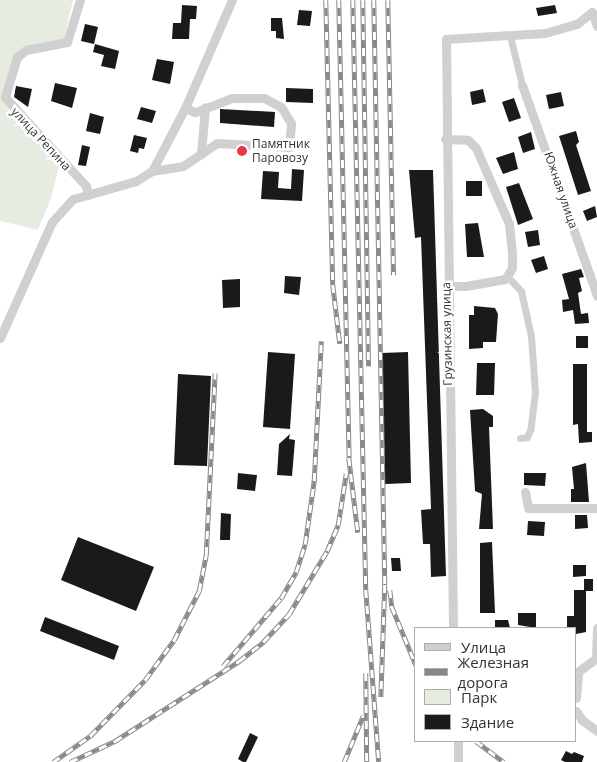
<!DOCTYPE html>
<meta charset="utf-8">
<style>
body{margin:0}
#map{position:relative;width:597px;height:762px;overflow:hidden;background:#fff;font-family:"Open Sans",sans-serif}
div>[style]{position:absolute}
.green>*{inset:0;background:#e6ecdf}
.building>*{inset:0;background:#1a1a1a}
.pedestrian>*{height:7px;margin:-3.5px;padding:0 3.5px;transform-origin:3.5px;border-radius:3.5px;background:#d0d0d0}
.minor>*{height:9px;margin:-4.5px;padding:0 4.5px;transform-origin:4.5px;border-radius:4.5px;background:#d0d0d0}
.rail>*{height:4.5px;margin-top:-2.25px;transform-origin:0;background:repeating-linear-gradient(90deg,#fff 0 8px,#888 0 16px);box-sizing:border-box;border-block:1px solid #888}
.dots>*{width:14px;height:14px;translate:-50% -50%;box-sizing:border-box;border:2px solid #fff;border-radius:50%}
span{translate:-50% -50%;white-space:nowrap;text-align:center;line-height:1.15;-webkit-text-stroke:5px #fff;paint-order:stroke}
.street-label{font-size:12px;color:#333}
.poi-label{font-size:12px;color:#333}
.left{translate:0 -50%;text-align:left}
.legend{position:absolute;left:414px;top:627px;width:162px;height:115px;box-sizing:border-box;background:#fff;border:1px solid #adadad;margin:0;padding:6px 9px;list-style:none;font-size:15px;color:#333}
.legend li{display:flex;align-items:center;gap:10px;height:25px}
.legend b{width:25px;border:1px solid #adadad}
</style>
<div id="map">
<div class="green">
<i style="clip-path:polygon(0 0,73px 0,63px 43px,17px 57px,5px 97px,60px 162px,51px 198px,38px 230px,0 221px)"></i>
</div>
<div class="building">
<i style="clip-path:polygon(182px 5px,197px 6px,196px 19px,190px 19px,189px 39px,172px 39px,173px 23px,181px 23px)"></i>
<i style="clip-path:polygon(555px 5px,557px 13px,538px 16px,536px 8px)"></i>
<i style="clip-path:polygon(299px 10px,312px 11px,310px 26px,297px 25px)"></i>
<i style="clip-path:polygon(271px 18px,282px 18px,284px 39px,276px 38px,276px 31px,271px 31px)"></i>
<i style="clip-path:polygon(85px 24px,98px 27px,94px 44px,81px 41px)"></i>
<i style="clip-path:polygon(95px 44px,119px 51px,115px 69px,101px 66px,104px 55px,93px 52px)"></i>
<i style="clip-path:polygon(157px 59px,174px 62px,170px 84px,152px 80px)"></i>
<i style="clip-path:polygon(55px 83px,77px 88px,72px 108px,51px 101px)"></i>
<i style="clip-path:polygon(16px 86px,32px 89px,28px 107px,14px 97px)"></i>
<i style="clip-path:polygon(286px 88px,313px 89px,313px 103px,286px 102px)"></i>
<i style="clip-path:polygon(483px 89px,486px 102px,472px 105px,470px 92px)"></i>
<i style="clip-path:polygon(561px 92px,564px 106px,549px 109px,546px 95px)"></i>
<i style="clip-path:polygon(514px 98px,521px 118px,509px 122px,502px 102px)"></i>
<i style="clip-path:polygon(141px 107px,156px 111px,152px 123px,137px 119px)"></i>
<i style="clip-path:polygon(220px 109px,275px 112px,274px 127px,220px 123px)"></i>
<i style="clip-path:polygon(90px 113px,104px 117px,100px 134px,86px 131px)"></i>
<i style="clip-path:polygon(576px 131px,579px 142px,576px 145px,591px 191px,578px 195px,559px 136px)"></i>
<i style="clip-path:polygon(531px 132px,535px 149px,523px 153px,518px 137px)"></i>
<i style="clip-path:polygon(134px 135px,147px 138px,144px 149px,139px 148px,138px 153px,130px 151px)"></i>
<i style="clip-path:polygon(82px 145px,90px 147px,86px 166px,78px 165px)"></i>
<i style="clip-path:polygon(514px 152px,518px 169px,503px 174px,496px 158px)"></i>
<i style="clip-path:polygon(292px 169px,304px 170px,302px 201px,261px 199px,263px 171px,279px 172px,278px 188px,291px 189px)"></i>
<i style="clip-path:polygon(409px 170px,433px 170px,446px 576px,431px 577px,430px 544px,423px 544px,421px 510px,431px 509px,421px 237px,415px 238px)"></i>
<i style="clip-path:polygon(466px 181px,482px 181px,482px 196px,466px 196px)"></i>
<i style="clip-path:polygon(519px 183px,533px 219px,518px 225px,506px 187px)"></i>
<i style="clip-path:polygon(595px 206px,597px 217px,587px 221px,583px 211px)"></i>
<i style="clip-path:polygon(478px 223px,484px 257px,467px 257px,465px 224px)"></i>
<i style="clip-path:polygon(538px 230px,540px 245px,528px 247px,525px 232px)"></i>
<i style="clip-path:polygon(544px 256px,548px 269px,536px 273px,531px 260px)"></i>
<i style="clip-path:polygon(581px 269px,584px 277px,579px 278px,582px 291px,578px 293px,581px 314px,588px 313px,589px 323px,575px 324px,573px 310px,563px 312px,562px 300px,569px 299px,562px 274px)"></i>
<i style="clip-path:polygon(285px 276px,301px 277px,299px 295px,284px 293px)"></i>
<i style="clip-path:polygon(240px 279px,240px 307px,223px 308px,222px 280px)"></i>
<i style="clip-path:polygon(474px 306px,495px 308px,498px 314px,496px 342px,483px 342px,483px 348px,469px 349px,469px 315px,474px 315px)"></i>
<i style="clip-path:polygon(576px 336px,588px 336px,588px 348px,576px 348px)"></i>
<i style="clip-path:polygon(268px 352px,295px 354px,290px 429px,263px 427px)"></i>
<i style="clip-path:polygon(408px 352px,411px 483px,385px 484px,382px 353px)"></i>
<i style="clip-path:polygon(477px 363px,495px 363px,494px 395px,476px 395px)"></i>
<i style="clip-path:polygon(573px 364px,587px 364px,587px 432px,592px 432px,592px 442px,579px 443px,578px 424px,573px 425px)"></i>
<i style="clip-path:polygon(178px 374px,211px 376px,207px 466px,174px 465px)"></i>
<i style="clip-path:polygon(483px 409px,493px 416px,493px 427px,489px 427px,493px 529px,479px 529px,482px 494px,475px 491px,470px 410px)"></i>
<i style="clip-path:polygon(290px 434px,289px 439px,295px 440px,292px 476px,277px 475px,279px 444px)"></i>
<i style="clip-path:polygon(586px 463px,589px 502px,571px 502px,571px 489px,574px 489px,572px 467px)"></i>
<i style="clip-path:polygon(238px 473px,257px 475px,255px 491px,237px 489px)"></i>
<i style="clip-path:polygon(524px 473px,546px 473px,545px 486px,524px 485px)"></i>
<i style="clip-path:polygon(221px 513px,231px 514px,230px 540px,220px 540px)"></i>
<i style="clip-path:polygon(575px 515px,587px 515px,588px 528px,575px 529px)"></i>
<i style="clip-path:polygon(528px 521px,545px 522px,544px 536px,527px 535px)"></i>
<i style="clip-path:polygon(78px 537px,154px 567px,136px 611px,61px 580px)"></i>
<i style="clip-path:polygon(492px 542px,495px 613px,480px 613px,480px 543px)"></i>
<i style="clip-path:polygon(391px 558px,400px 558px,401px 571px,392px 571px)"></i>
<i style="clip-path:polygon(573px 565px,586px 565px,586px 576px,573px 577px)"></i>
<i style="clip-path:polygon(584px 579px,593px 579px,593px 591px,586px 591px,586px 632px,576px 634px,576px 628px,567px 628px,567px 616px,574px 616px,574px 590px,584px 590px)"></i>
<i style="clip-path:polygon(518px 613px,536px 613px,536px 628px,518px 625px)"></i>
<i style="clip-path:polygon(45px 617px,119px 646px,114px 660px,40px 631px)"></i>
<i style="clip-path:polygon(495px 620px,508px 620px,510px 628px,495px 628px)"></i>
<i style="clip-path:polygon(250px 733px,258px 737px,246px 762px,243px 762px,238px 759px)"></i>
<i style="clip-path:polygon(566px 751px,572px 754px,574px 752px,584px 756px,582px 762px,565px 762px,561px 760px)"></i>
</div>
<div class="pedestrian">
<i style="left:510px;top:36px;width:50px;rotate:76.2deg"></i>
<i style="left:507px;top:276px;width:21px;rotate:47deg"></i>
<i style="left:521px;top:291px;width:46px;rotate:77.5deg"></i>
<i style="left:531px;top:336px;width:56px;rotate:85.9deg"></i>
<i style="left:535px;top:392px;width:38px;rotate:97deg"></i>
<i style="left:530px;top:430px;width:8px;rotate:113deg"></i>
<i style="left:527px;top:437px;width:7px;rotate:172deg"></i>
</div>
<div class="minor">
<i style="left:80px;top:0;width:44px;rotate:107.2deg"></i>
<i style="left:67px;top:42px;width:42px;rotate:169deg"></i>
<i style="left:26px;top:50px;width:11px;rotate:142deg"></i>
<i style="left:17px;top:57px;width:42px;rotate:106.7deg"></i>
<i style="left:5px;top:97px;width:120px;rotate:47.7deg"></i>
<i style="left:86px;top:186px;width:9px;rotate:77deg"></i>
<i style="left:522px;top:85px;width:224px;rotate:70.4deg"></i>
<i style="left:445px;top:139px;width:23px;rotate:2deg"></i>
<i style="left:468px;top:140px;width:11px;rotate:45deg"></i>
<i style="left:476px;top:148px;width:83px;rotate:66.5deg"></i>
<i style="left:509px;top:224px;width:29px;rotate:84deg"></i>
<i style="left:512px;top:253px;width:15px;rotate:90deg"></i>
<i style="left:512px;top:268px;width:13px;rotate:122deg"></i>
<i style="left:505px;top:279px;width:40px;rotate:170deg"></i>
<i style="left:466px;top:286px;width:20px;rotate:180deg"></i>
<i style="left:201px;top:154px;width:47px;rotate:-85.1deg"></i>
<i style="left:152px;top:171px;width:31px;rotate:-9deg"></i>
<i style="left:183px;top:166px;width:41px;rotate:-34.1deg"></i>
<i style="left:217px;top:143px;width:72px;rotate:3.2deg"></i>
<i style="left:289px;top:147px;width:24px;rotate:-85deg"></i>
<i style="left:291px;top:123px;width:19px;rotate:-122deg"></i>
<i style="left:281px;top:107px;width:19px;rotate:-152deg"></i>
<i style="left:264px;top:98px;width:32px;rotate:180deg"></i>
<i style="left:232px;top:98px;width:40px;rotate:159deg"></i>
<i style="left:195px;top:112px;width:11px;rotate:-158deg"></i>
<i style="left:0;top:338px;width:127px;rotate:-65.9deg"></i>
<i style="left:52px;top:222px;width:31px;rotate:-48deg"></i>
<i style="left:73px;top:199px;width:66px;rotate:-15.9deg"></i>
<i style="left:136px;top:181px;width:19px;rotate:-32deg"></i>
<i style="left:152px;top:171px;width:71px;rotate:-62.4deg"></i>
<i style="left:185px;top:108px;width:118px;rotate:-66.5deg"></i>
<i style="left:525px;top:492px;width:16px;rotate:79deg"></i>
<i style="left:528px;top:508px;width:69px"></i>
<i style="left:453px;top:628px;width:589px;rotate:-90.68deg"></i>
<i style="left:446px;top:39px;width:99px;rotate:-3.5deg"></i>
<i style="left:545px;top:33px;width:33px;rotate:-16deg"></i>
<i style="left:577px;top:24px;width:19px;rotate:-39deg"></i>
<i style="left:592px;top:12px;width:15px;rotate:70deg"></i>
<i style="left:596px;top:658px;width:30px;rotate:-88deg"></i>
<i style="left:576px;top:673px;width:26px;rotate:-36deg"></i>
<i style="left:576px;top:698px;width:25px;rotate:-85deg"></i>
<i style="left:576px;top:711px;width:11px;rotate:56deg"></i>
<i style="left:582px;top:720px;width:19px;rotate:36deg"></i>
<i style="left:458px;top:741px;width:21px;rotate:90deg"></i>
</div>
<div class="rail">
<i style="left:326px;top:0;width:285px;rotate:88.6deg"></i>
<i style="left:333px;top:285px;width:59px;rotate:83.2deg"></i>
<i style="left:339px;top:0;width:458px;rotate:88.7deg"></i>
<i style="left:349px;top:458px;width:75px;rotate:83.1deg"></i>
<i style="left:353px;top:0;width:590px;rotate:88.74deg"></i>
<i style="left:366px;top:590px;width:172px;rotate:85.7deg"></i>
<i style="left:363px;top:0;width:366px;rotate:89.1deg"></i>
<i style="left:374px;top:0;width:585px;rotate:88.92deg"></i>
<i style="left:385px;top:585px;width:112px;rotate:92deg"></i>
<i style="left:388px;top:0;width:275px;rotate:88.8deg"></i>
<i style="left:390px;top:590px;width:17px;rotate:83deg"></i>
<i style="left:392px;top:607px;width:63px;rotate:67.5deg"></i>
<i style="left:223px;top:666px;width:89px;rotate:-49.5deg"></i>
<i style="left:281px;top:598px;width:30px;rotate:-60deg"></i>
<i style="left:296px;top:572px;width:29px;rotate:-72deg"></i>
<i style="left:305px;top:544px;width:64px;rotate:-81.9deg"></i>
<i style="left:314px;top:481px;width:140px;rotate:-87.1deg"></i>
<i style="left:366px;top:673px;width:89px;rotate:89.4deg"></i>
<i style="left:476px;top:741px;width:35px;rotate:37deg"></i>
<i style="left:53px;top:762px;width:45px;rotate:-35.1deg"></i>
<i style="left:90px;top:736px;width:78px;rotate:-45.5deg"></i>
<i style="left:145px;top:680px;width:49px;rotate:-54.1deg"></i>
<i style="left:174px;top:640px;width:55px;rotate:-63deg"></i>
<i style="left:199px;top:591px;width:37px;rotate:-79deg"></i>
<i style="left:206px;top:555px;width:182px;rotate:-87.2deg"></i>
<i style="left:70px;top:762px;width:50px;rotate:-25deg"></i>
<i style="left:115px;top:741px;width:148px;rotate:-32.8deg"></i>
<i style="left:239px;top:661px;width:31px;rotate:-38deg"></i>
<i style="left:263px;top:642px;width:38px;rotate:-47deg"></i>
<i style="left:289px;top:614px;width:74px;rotate:-58.9deg"></i>
<i style="left:327px;top:551px;width:28px;rotate:-67deg"></i>
<i style="left:338px;top:525px;width:52px;rotate:-81.1deg"></i>
<i style="left:344px;top:762px;width:50px;rotate:-67.6deg"></i>
</div>
<div class="dots">
<i style="left:242px;top:151px;background:#e63946"></i>
</div>
<div class="street-label">
<span style="left:41px;top:139px;rotate:47deg">улица Репина</span>
<span style="left:561px;top:190px;rotate:71deg">Южная улица</span>
<span style="left:447px;top:334px;rotate:-91deg">Грузинская улица</span>
</div>
<div class="poi-label">
<span class="left" style="left:252px;top:151px">Памятник<br>Паровозу</span>
</div>
<ul class="legend">
<li><b style="height:6px;background:#d0d0d0"></b>Улица</li>
<li><b style="height:6px;background:#888"></b>Железная дорога</li>
<li><b style="height:14px;background:#e6ecdf"></b>Парк</li>
<li><b style="height:14px;background:#1a1a1a"></b>Здание</li>
</ul>
</div>
